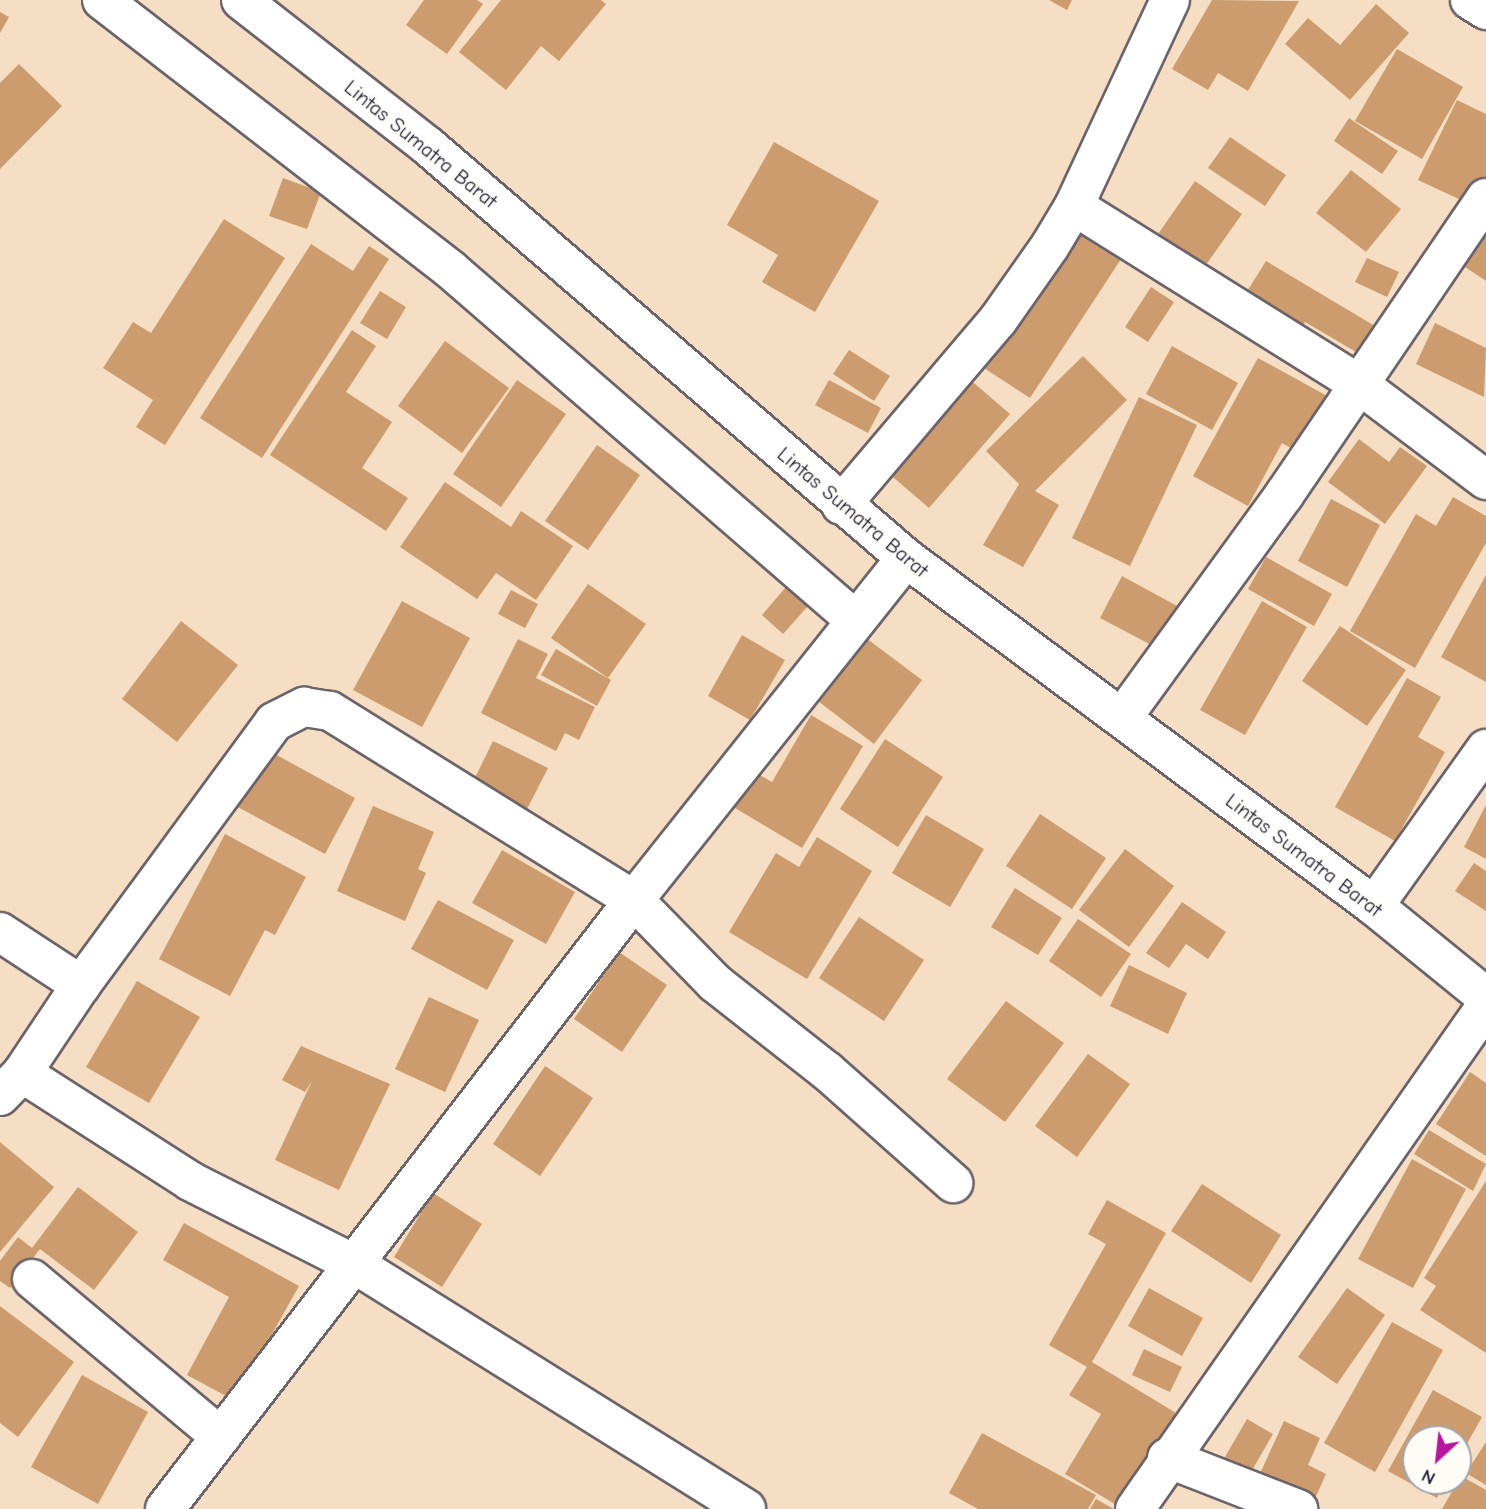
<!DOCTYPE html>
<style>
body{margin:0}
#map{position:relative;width:1486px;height:1509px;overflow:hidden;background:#f5dec3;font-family:"Comic Neue",sans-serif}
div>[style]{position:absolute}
.building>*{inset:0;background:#cc9c6e}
.roads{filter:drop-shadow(2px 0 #6c646b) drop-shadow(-2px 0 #6c646b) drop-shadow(0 2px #6c646b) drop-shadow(0 -2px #6c646b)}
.minor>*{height:38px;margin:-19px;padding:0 19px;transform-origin:19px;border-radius:19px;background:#fff}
.highway>*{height:38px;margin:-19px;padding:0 19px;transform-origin:19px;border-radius:19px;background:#fff}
span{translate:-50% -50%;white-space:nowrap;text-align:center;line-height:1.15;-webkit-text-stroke:6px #fdfcf7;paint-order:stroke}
.street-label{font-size:21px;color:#22223b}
.north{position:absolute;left:1402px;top:1425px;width:70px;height:70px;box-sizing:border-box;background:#fdfcf7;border:2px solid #a5a5ac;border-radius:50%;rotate:207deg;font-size:19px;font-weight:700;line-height:28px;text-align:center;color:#22223b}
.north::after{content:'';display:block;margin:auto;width:24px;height:32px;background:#b5179e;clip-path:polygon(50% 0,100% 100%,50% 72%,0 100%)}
</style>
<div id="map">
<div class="building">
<i style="clip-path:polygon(424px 0,477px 0,483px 4px,447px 54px,406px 25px)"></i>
<i style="clip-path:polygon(501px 0,601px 0,606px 4px,559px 61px,541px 46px,506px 90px,459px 52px)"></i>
<i style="clip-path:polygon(1049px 0,1072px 0,1067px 10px)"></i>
<i style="clip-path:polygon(1212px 0,1299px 1px,1248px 91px,1218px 73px,1208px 90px,1172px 69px)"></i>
<i style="clip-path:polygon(1376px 4px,1409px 33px,1350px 100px,1285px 44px,1308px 18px,1340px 45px)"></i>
<i style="clip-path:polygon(0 12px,9px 17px,0 33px)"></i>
<i style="clip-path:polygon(1397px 49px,1463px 87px,1422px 159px,1355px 121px)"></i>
<i style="clip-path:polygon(19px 64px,62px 106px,0 169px,0 83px)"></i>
<i style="clip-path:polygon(1457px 100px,1486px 114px,1486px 187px,1476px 207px,1418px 180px)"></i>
<i style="clip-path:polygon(1349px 118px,1398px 151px,1382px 174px,1334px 141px)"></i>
<i style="clip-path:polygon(1230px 137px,1286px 175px,1265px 206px,1208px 168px)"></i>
<i style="clip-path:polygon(774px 142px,879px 201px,815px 312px,762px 282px,778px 255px,727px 225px)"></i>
<i style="clip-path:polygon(1351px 170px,1401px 209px,1366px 252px,1316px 213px)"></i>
<i style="clip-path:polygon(283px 178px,321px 192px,307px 229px,269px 216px)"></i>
<i style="clip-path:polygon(1195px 181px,1242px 214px,1196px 279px,1149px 247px)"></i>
<i style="clip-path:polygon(224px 219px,285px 258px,165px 445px,136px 427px,153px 400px,103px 368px,133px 322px,151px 333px)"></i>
<i style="clip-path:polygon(1081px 221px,1127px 250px,1030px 398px,984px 368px)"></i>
<i style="clip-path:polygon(1482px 234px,1486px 237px,1486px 281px,1462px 265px)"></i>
<i style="clip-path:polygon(311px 244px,353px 271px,369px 246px,389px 259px,262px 458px,200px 418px)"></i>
<i style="clip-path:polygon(1367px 258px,1399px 272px,1387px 297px,1355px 282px)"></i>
<i style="clip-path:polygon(1266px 261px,1385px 332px,1368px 359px,1305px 322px,1294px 340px,1238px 306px)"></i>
<i style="clip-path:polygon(1151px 287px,1174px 302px,1148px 342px,1125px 327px)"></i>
<i style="clip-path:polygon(380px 291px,406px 307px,387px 339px,360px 323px)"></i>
<i style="clip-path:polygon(1435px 323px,1486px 348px,1484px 397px,1416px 364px)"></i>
<i style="clip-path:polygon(352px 330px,376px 346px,346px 392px,392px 422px,362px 468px,408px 498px,386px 531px,270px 455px)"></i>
<i style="clip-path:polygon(445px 341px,509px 388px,462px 453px,398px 406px)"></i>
<i style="clip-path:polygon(1172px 346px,1238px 383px,1212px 430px,1146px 394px)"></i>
<i style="clip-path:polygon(849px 350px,890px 376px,874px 401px,833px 374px)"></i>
<i style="clip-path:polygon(1083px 356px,1127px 400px,1035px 491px,1059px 505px,1023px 567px,983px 545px,1019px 484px,986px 451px)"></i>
<i style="clip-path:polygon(1258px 358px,1338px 402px,1307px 457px,1282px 443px,1248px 506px,1193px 476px)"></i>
<i style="clip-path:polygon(967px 377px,1010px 414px,929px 508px,886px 471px)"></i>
<i style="clip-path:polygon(517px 380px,566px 414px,501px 507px,453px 474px)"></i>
<i style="clip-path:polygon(829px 380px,881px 408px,868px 433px,815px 405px)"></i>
<i style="clip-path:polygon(1139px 397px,1197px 425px,1130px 566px,1072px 538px)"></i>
<i style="clip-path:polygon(1359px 439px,1389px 462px,1400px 447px,1427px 466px,1385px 524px,1328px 482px)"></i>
<i style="clip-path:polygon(597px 445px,640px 475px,588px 550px,545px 521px)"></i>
<i style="clip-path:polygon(445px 482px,511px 527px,521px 511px,573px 546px,536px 600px,496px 573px,477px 599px,400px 547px)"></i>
<i style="clip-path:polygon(1453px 497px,1486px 516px,1486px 543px,1415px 668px,1350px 631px,1416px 514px,1436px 526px)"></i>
<i style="clip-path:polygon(1331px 499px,1380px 525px,1347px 587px,1298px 561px)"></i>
<i style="clip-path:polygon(1266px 557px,1332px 594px,1314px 626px,1248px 589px)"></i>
<i style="clip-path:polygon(1486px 575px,1486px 682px,1441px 657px)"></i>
<i style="clip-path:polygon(1122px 576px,1179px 607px,1157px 648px,1100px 618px)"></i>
<i style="clip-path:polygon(588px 584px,646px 624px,608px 678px,551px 638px)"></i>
<i style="clip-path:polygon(786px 587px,808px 606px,783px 634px,762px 615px)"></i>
<i style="clip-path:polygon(511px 590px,538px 604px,525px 628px,498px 614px)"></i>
<i style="clip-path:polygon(402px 601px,470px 638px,422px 727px,353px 690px)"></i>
<i style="clip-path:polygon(1262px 601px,1307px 627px,1245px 735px,1200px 710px)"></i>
<i style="clip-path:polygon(181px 621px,238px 665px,177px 742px,122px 699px)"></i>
<i style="clip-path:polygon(1340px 626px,1406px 670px,1367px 726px,1302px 681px)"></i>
<i style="clip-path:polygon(742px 635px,785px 660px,750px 720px,708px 696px)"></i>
<i style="clip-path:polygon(862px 635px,922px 680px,874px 744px,814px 698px)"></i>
<i style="clip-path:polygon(518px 639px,548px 654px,536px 678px,595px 707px,579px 740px,565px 733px,556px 751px,481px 713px)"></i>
<i style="clip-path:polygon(556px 649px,611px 680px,597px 706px,541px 675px)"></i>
<i style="clip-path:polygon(1407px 678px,1441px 697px,1418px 737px,1445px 752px,1395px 841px,1335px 807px)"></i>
<i style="clip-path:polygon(811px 715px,863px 746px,802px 848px,725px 802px,746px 767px,772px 782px)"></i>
<i style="clip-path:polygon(885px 739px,943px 777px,898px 847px,840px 809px)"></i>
<i style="clip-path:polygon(493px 741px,548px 768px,523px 817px,469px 790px)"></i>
<i style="clip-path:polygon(264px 748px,355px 798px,325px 854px,234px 805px)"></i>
<i style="clip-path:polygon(1486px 805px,1486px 859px,1464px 847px)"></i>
<i style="clip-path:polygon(373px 806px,434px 832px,418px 869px,426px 873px,405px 921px,337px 891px)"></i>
<i style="clip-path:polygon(1040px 814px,1106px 858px,1072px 909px,1006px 866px)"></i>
<i style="clip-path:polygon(926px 815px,984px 849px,950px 907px,892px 873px)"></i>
<i style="clip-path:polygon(225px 834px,306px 877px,275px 935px,265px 930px,230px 996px,159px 959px)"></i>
<i style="clip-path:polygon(817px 837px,872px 871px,807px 979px,729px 932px,776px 853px,799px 867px)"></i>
<i style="clip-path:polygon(1125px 849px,1174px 886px,1129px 947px,1079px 910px)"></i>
<i style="clip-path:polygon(502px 850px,575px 892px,546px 944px,472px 903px)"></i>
<i style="clip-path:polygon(1474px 863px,1486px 871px,1486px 911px,1455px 891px)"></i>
<i style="clip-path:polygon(1015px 888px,1062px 918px,1038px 955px,991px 927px)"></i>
<i style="clip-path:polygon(438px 900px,514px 940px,487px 990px,411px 949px)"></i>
<i style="clip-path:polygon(1182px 902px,1226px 932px,1208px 959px,1186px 944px,1169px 968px,1146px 953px)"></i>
<i style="clip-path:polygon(859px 917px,924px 960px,884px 1021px,819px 978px)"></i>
<i style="clip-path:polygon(1078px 919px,1131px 954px,1101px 997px,1049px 961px)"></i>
<i style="clip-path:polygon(619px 952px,667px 985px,622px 1052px,574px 1019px)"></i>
<i style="clip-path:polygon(1129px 965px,1187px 993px,1168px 1034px,1110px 1006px)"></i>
<i style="clip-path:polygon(137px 981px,200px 1017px,149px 1103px,86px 1067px)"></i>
<i style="clip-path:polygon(429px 997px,479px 1020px,445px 1092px,395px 1069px)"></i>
<i style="clip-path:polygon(1006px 1001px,1064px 1043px,1005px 1122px,947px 1079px)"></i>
<i style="clip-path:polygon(301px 1046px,390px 1084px,339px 1190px,275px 1160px,312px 1081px,305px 1092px,282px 1080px)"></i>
<i style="clip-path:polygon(1088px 1054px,1130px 1084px,1077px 1157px,1035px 1126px)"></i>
<i style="clip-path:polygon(545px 1066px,593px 1098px,540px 1176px,493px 1144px)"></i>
<i style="clip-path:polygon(1470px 1072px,1486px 1083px,1486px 1156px,1436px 1124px)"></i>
<i style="clip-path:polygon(1429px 1130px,1486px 1164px,1473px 1191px,1414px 1154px)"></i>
<i style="clip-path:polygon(0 1142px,54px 1187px,0 1252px)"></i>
<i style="clip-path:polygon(1412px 1159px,1466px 1189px,1413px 1288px,1358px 1259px)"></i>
<i style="clip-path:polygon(1486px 1181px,1486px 1353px,1420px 1310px,1436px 1286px,1424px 1278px)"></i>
<i style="clip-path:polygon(1202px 1184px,1281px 1235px,1251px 1283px,1171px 1231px)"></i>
<i style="clip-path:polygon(78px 1187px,138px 1232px,94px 1290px,40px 1249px,10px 1288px,0 1281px,0 1261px,18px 1237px,32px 1248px)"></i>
<i style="clip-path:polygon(433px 1193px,482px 1224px,442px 1287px,394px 1257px)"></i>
<i style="clip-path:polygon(1107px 1200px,1166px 1233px,1092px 1362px,1181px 1416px,1123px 1509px,1065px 1474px,1101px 1414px,1069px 1395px,1087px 1367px,1049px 1345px,1106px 1244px,1088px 1234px)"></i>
<i style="clip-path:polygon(184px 1223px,299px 1286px,257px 1361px,241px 1404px,187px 1375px,229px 1297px,163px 1260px)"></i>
<i style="clip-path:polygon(1149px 1288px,1203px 1318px,1182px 1356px,1128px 1326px)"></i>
<i style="clip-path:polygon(1347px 1288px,1385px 1315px,1337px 1384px,1298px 1357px)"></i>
<i style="clip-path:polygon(0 1306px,74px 1362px,18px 1437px,0 1423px)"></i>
<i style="clip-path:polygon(1392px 1322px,1443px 1350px,1375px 1472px,1324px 1443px)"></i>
<i style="clip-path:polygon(1144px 1349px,1182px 1367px,1170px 1392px,1132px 1375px)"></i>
<i style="clip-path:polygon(82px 1375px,148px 1412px,98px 1504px,31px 1467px)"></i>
<i style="clip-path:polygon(1433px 1390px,1482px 1417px,1458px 1460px,1458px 1439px,1416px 1439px,1416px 1481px,1446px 1481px,1437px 1498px,1388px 1471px)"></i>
<i style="clip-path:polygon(1247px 1419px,1273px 1434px,1244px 1484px,1218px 1469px)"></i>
<i style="clip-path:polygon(1284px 1421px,1320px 1438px,1308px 1465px,1326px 1474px,1313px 1503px,1258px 1478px)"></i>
<i style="clip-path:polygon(982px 1433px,1096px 1495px,1088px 1509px,978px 1509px,949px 1493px)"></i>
<i style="clip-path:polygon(1486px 1442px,1486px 1485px,1466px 1473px)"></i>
<i style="clip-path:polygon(1461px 1476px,1486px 1490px,1486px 1509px,1442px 1509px)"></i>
<i style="clip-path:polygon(1096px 1499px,1114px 1509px,1090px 1509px)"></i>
</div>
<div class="roads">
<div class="minor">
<i style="left:102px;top:0;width:441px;rotate:37.7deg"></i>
<i style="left:451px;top:270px;width:533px;rotate:40.89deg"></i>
<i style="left:1470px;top:0;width:19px;rotate:32deg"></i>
<i style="left:1074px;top:206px;width:337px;rotate:32deg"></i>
<i style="left:1360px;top:385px;width:158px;rotate:37deg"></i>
<i style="left:841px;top:505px;width:243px;rotate:-49.7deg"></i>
<i style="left:998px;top:320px;width:90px;rotate:-54.9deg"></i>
<i style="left:1050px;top:246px;width:47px;rotate:-59deg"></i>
<i style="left:1074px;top:206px;width:227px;rotate:-65deg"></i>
<i style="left:1122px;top:718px;width:276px;rotate:-54deg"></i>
<i style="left:1284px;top:495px;width:359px;rotate:-55.8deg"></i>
<i style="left:1374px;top:906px;width:193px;rotate:-54.5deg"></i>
<i style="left:0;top:932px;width:97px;rotate:33.2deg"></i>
<i style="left:22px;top:1073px;width:200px;rotate:32.7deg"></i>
<i style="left:190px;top:1181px;width:186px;rotate:26.8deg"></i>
<i style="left:356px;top:1265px;width:460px;rotate:32deg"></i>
<i style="left:0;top:1096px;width:32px;rotate:-46deg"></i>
<i style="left:22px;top:1073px;width:106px;rotate:-56.2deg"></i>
<i style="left:81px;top:985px;width:326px;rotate:-53.7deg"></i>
<i style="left:274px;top:722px;width:34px;rotate:-27deg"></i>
<i style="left:304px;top:707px;width:26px;rotate:9deg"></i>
<i style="left:330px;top:711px;width:358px;rotate:31.9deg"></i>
<i style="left:634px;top:900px;width:116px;rotate:45.7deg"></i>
<i style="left:715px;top:983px;width:142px;rotate:38.2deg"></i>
<i style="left:827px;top:1071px;width:169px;rotate:41.6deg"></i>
<i style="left:32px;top:1279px;width:246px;rotate:39.9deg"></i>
<i style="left:1167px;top:1458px;width:141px;rotate:21.3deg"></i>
<i style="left:165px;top:1509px;width:769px;rotate:-52.4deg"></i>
<i style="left:634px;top:900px;width:437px;rotate:-51.5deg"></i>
<i style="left:1135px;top:1509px;width:613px;rotate:-55.09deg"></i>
</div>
<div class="highway">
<i style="left:241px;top:0;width:239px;rotate:38deg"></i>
<i style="left:429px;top:147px;width:630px;rotate:40.75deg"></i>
<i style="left:906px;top:558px;width:583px;rotate:36.63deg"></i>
<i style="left:1374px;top:906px;width:144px;rotate:39.1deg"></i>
</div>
</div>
<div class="street-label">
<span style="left:421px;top:144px;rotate:39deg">Lintas Sumatra Barat</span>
<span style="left:853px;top:512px;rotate:40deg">Lintas Sumatra Barat</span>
<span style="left:1304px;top:855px;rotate:37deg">Lintas Sumatra Barat</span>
</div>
<div class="north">N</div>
</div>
